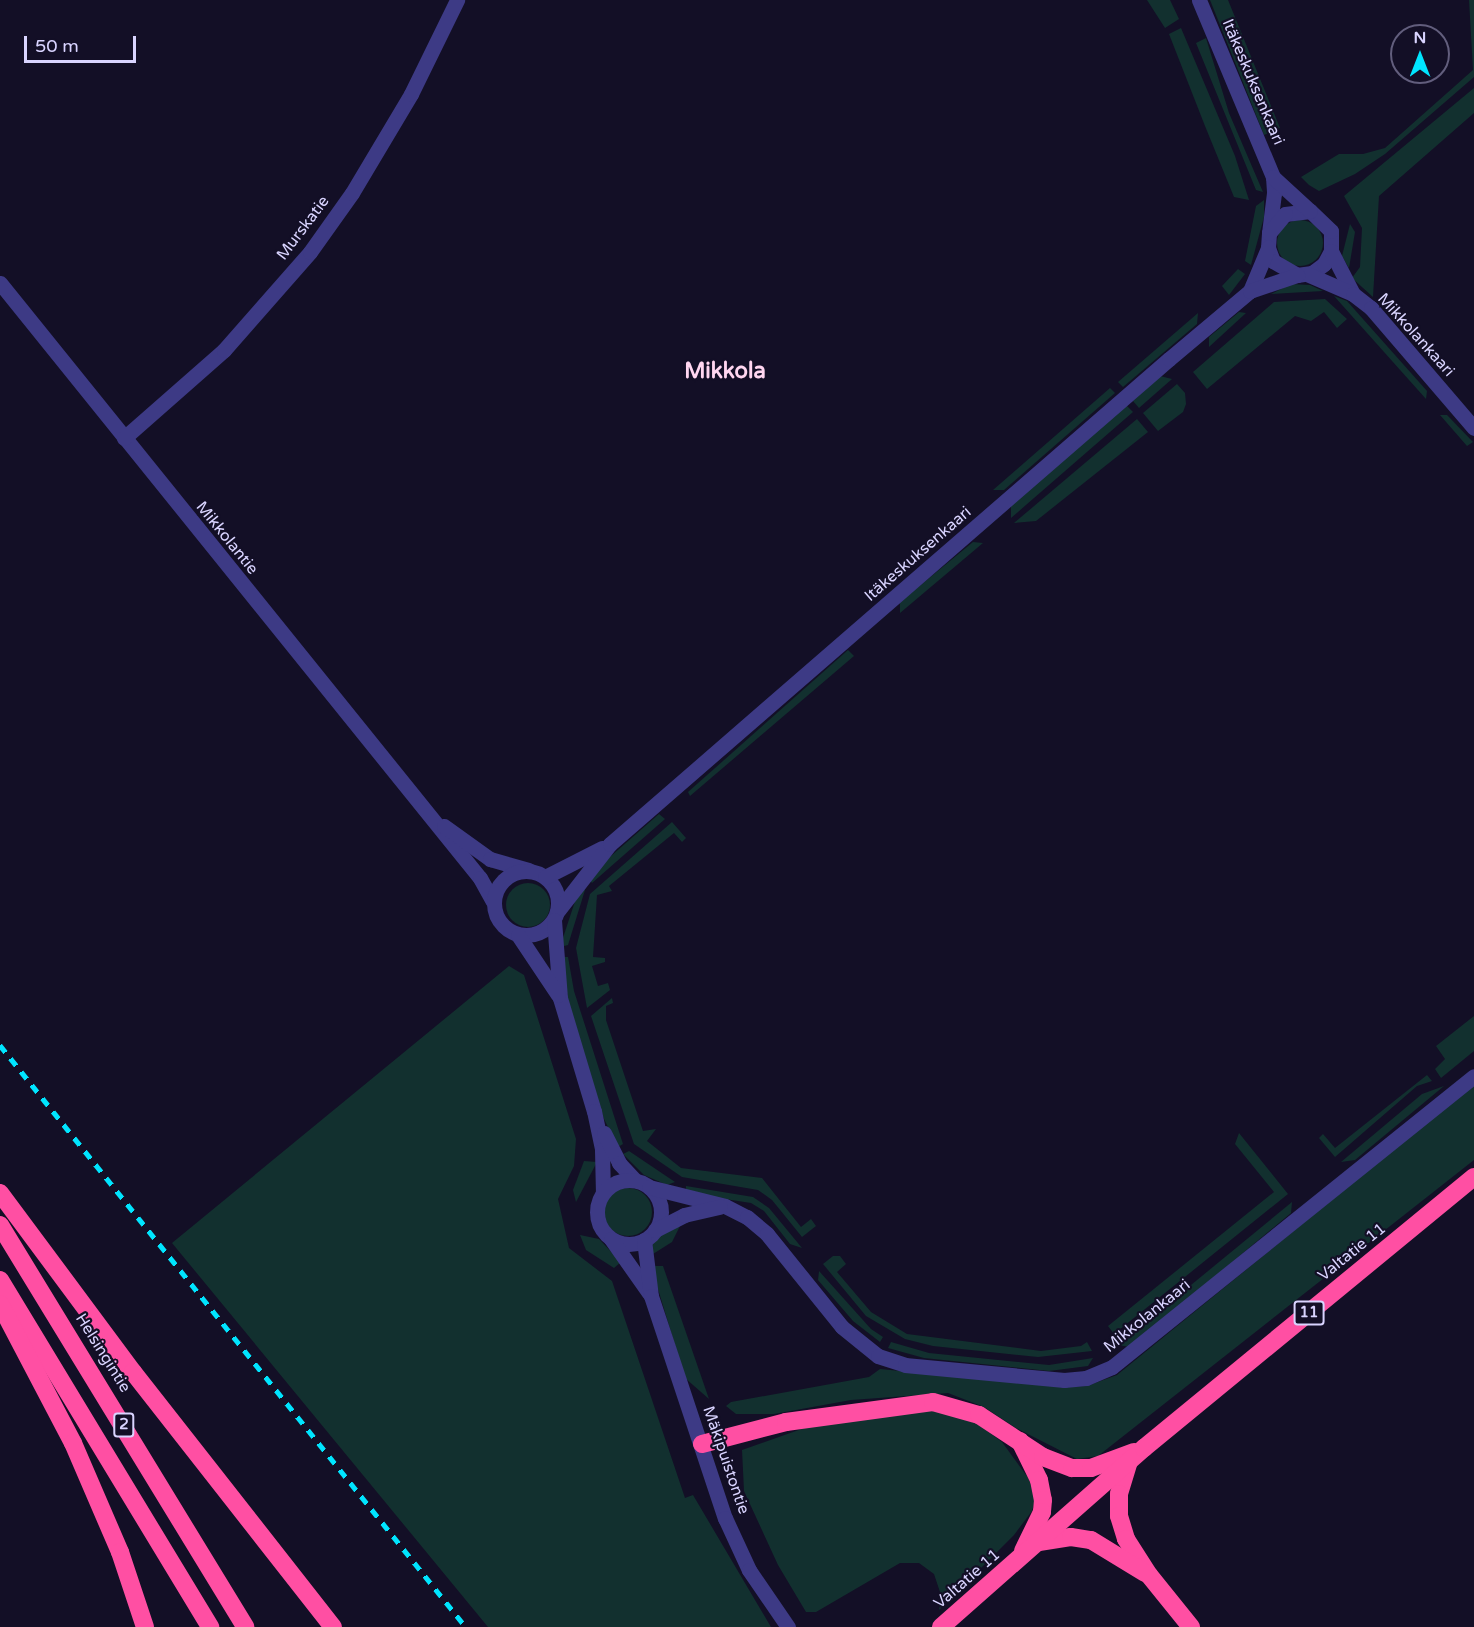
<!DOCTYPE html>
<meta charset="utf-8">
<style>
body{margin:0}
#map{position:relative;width:1474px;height:1627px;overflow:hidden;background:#130f26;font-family:"Varela Round",sans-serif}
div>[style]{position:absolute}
.green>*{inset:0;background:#12302f}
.round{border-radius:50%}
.minor>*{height:15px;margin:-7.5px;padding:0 7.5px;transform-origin:7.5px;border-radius:7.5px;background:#3d3a85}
.minor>.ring{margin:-7.5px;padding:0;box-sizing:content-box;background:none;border:15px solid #3d3a85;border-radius:50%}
.highway>*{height:18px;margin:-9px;padding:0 9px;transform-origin:9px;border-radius:9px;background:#ff4fa3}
.rail>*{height:4.5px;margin-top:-2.25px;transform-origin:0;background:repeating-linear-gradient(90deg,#00e5ff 0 9px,transparent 0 17px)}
span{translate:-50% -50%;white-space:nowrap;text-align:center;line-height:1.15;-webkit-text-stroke:4.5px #130f26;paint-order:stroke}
.shield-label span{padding:2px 4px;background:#130f26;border:2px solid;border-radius:4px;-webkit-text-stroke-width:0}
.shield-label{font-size:15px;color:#d9d4ff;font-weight:700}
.street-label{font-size:16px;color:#d9d4ff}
.district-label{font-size:22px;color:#ffd6f0;font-weight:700}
.north{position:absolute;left:1390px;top:24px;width:60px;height:60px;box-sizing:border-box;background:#130f26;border:2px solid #625e7d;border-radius:50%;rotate:0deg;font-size:16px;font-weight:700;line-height:24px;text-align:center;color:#d9d4ff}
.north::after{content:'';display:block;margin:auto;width:21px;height:27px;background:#00e5ff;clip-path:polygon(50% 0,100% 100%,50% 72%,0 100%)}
.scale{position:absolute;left:24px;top:36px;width:112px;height:27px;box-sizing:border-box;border:3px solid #d9d4ff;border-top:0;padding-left:8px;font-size:18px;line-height:21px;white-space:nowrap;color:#d9d4ff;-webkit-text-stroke:4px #130f26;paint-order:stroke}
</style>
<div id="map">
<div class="green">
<i style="clip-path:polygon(1147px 0,1170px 0,1179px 19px,1165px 28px)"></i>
<i style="clip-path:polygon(1210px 0,1228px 0,1280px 128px,1264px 135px)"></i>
<i style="clip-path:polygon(1469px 0,1474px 0,1474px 77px,1385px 154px,1355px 174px,1319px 191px,1309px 185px,1301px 177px,1339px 154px,1363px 154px,1385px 148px,1473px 70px)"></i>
<i style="clip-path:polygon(1181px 28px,1235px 156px,1249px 200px,1234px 197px,1205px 126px,1169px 34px)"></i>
<i style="clip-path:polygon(1206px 38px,1229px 113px,1263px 192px,1256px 190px,1196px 43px)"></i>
<i style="clip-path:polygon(1474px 88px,1474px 113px,1379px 196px,1373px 297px,1352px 278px,1360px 267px,1362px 228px,1344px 196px)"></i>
<i style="clip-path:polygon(1264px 200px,1264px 217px,1251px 265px,1245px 261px,1256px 206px)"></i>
<i class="round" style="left:1277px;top:220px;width:46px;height:46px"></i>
<i style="clip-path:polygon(1350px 224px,1355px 232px,1349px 268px,1342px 256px)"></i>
<i style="clip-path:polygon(1238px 269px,1245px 274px,1229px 295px,1222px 286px)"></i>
<i style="clip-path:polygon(1291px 284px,1310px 285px,1323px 291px,1271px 294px)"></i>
<i style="clip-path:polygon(1334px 296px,1347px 301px,1427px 391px,1426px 399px)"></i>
<i style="clip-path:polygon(1325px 299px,1347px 319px,1337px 328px,1324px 312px,1311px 321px,1295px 316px,1207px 389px,1193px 372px,1274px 302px)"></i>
<i style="clip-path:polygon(1239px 312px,1246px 313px,1209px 347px,1209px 337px)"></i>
<i style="clip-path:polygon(1198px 313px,1197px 324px,1123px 387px,1118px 382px)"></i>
<i style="clip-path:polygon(1160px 376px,1172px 379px,1139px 408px,1133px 401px)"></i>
<i style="clip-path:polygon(1177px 384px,1185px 393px,1186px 404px,1183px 412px,1158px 431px,1143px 413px)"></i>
<i style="clip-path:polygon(1110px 388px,1115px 393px,1004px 490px,993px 490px)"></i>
<i style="clip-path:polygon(1126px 405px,1133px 412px,1011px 518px,1011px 505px)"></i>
<i style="clip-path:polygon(1440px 415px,1447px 415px,1473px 442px,1467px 446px)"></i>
<i style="clip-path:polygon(1137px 419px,1148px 432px,1036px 521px,1014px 523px)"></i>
<i style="clip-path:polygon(973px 542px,983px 543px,900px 613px,900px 602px)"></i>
<i style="clip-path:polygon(848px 650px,854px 656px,690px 796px,688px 792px)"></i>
<i style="clip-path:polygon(659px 814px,665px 819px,592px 883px,587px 877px)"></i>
<i style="clip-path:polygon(672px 822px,686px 838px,682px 842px,674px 833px,609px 886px,612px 891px,597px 895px,593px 957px,605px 958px,605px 962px,592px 966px,598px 986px,608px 983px,610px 990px,587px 1008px,576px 948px,590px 894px)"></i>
<i class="round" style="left:506px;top:883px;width:44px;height:44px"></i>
<i style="clip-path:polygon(580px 886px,585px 890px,568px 945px,560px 947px)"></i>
<i style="clip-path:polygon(561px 957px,568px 957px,574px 991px,623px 1144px,618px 1147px,604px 1119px,572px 1023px)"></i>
<i style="clip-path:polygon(509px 966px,524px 975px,576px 1139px,574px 1166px,558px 1199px,569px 1248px,612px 1281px,685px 1498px,693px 1495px,771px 1627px,488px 1627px,172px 1243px)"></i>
<i style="clip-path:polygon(612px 998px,613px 1003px,606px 1006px,606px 1020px,643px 1131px,656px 1129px,647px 1141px,681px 1168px,762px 1178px,801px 1227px,811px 1219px,816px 1226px,802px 1237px,772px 1200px,758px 1190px,682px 1177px,634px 1144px,591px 1016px)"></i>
<i style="clip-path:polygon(1474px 1016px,1474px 1051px,1441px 1078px,1435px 1069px,1445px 1059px,1436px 1046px)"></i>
<i style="clip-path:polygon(1427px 1075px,1432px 1081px,1417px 1086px,1335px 1157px,1319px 1138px,1323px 1134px,1335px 1148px)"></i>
<i style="clip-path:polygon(1474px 1084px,1474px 1160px,1098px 1456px,1077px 1459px,1016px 1428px,984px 1407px,948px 1393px,851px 1400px,774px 1414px,736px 1414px,726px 1406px,731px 1402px,869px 1377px,880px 1369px,1064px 1387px,1087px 1386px,1117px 1375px)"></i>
<i style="clip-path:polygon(1444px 1086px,1355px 1160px,1341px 1162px,1422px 1094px)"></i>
<i style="clip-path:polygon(1239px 1133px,1288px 1194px,1114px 1334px,1108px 1326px,1274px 1192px,1235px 1144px)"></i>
<i style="clip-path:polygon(629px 1151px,675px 1182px,667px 1185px,644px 1175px,623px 1154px)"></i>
<i style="clip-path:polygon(584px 1161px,597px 1162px,576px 1202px,573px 1190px)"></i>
<i style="clip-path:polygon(686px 1186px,753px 1197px,769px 1208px,802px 1248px,790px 1244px,764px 1211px,751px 1203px,686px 1193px)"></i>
<i class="round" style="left:604px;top:1188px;width:48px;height:48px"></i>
<i style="clip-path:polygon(1292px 1202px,1291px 1213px,1130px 1347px,1118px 1345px)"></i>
<i style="clip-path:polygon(682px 1222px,672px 1242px,653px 1254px,649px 1243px,661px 1232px)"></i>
<i style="clip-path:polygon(580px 1235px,599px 1239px,621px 1262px,614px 1268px,586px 1250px)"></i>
<i style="clip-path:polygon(833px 1256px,840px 1256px,846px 1264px,837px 1272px,871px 1312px,907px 1334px,1041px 1351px,1081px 1346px,1087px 1342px,1092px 1351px,1038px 1357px,933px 1346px,905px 1339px,866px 1316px,823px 1264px)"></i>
<i style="clip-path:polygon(651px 1266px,663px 1266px,709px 1399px,685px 1378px)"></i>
<i style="clip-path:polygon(819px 1271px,871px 1329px,883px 1337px,880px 1342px,853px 1321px,818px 1280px)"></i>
<i style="clip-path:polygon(891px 1342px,929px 1353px,1049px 1365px,1093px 1358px,1088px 1366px,1049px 1371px,924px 1358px,888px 1348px)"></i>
<i style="clip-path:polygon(907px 1411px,945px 1411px,979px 1425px,1002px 1442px,1029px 1479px,1036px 1497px,1032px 1511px,1014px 1535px,939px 1610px,941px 1595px,934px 1574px,919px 1563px,900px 1563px,816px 1612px,806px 1612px,778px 1565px,744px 1491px,742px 1450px,810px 1426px)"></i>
</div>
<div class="minor">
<i style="left:1199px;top:0;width:192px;rotate:67.3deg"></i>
<i style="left:1273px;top:177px;width:16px;rotate:86deg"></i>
<i style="left:1274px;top:193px;width:40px;rotate:97.1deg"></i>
<i style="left:1269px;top:233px;width:15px;rotate:94deg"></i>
<i style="left:1268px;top:248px;width:14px;rotate:69deg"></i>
<i style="left:1273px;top:261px;width:28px;rotate:30deg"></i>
<i style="left:1297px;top:275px;width:15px;rotate:-8deg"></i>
<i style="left:1312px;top:273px;width:15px;rotate:-37deg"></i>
<i style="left:1324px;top:264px;width:15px;rotate:-62deg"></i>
<i style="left:1331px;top:251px;width:20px;rotate:-90deg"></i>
<i style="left:1331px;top:231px;width:29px;rotate:-136deg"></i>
<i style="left:1310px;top:211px;width:25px;rotate:173deg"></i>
<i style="left:1285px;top:214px;width:25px;rotate:130deg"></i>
<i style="left:1273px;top:177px;width:50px;rotate:42.6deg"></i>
<i style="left:1331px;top:251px;width:48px;rotate:62.9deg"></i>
<i style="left:1307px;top:274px;width:50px;rotate:23.5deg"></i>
<i style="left:1353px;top:294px;width:23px;rotate:38deg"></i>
<i style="left:1371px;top:308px;width:158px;rotate:49.4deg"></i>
<i style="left:0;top:283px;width:764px;rotate:51.11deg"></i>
<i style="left:480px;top:878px;width:26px;rotate:61deg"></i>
<i style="left:1250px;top:291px;width:47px;rotate:-67.3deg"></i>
<i style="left:124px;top:438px;width:133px;rotate:-41.3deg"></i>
<i style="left:224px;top:350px;width:130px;rotate:-48.7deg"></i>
<i style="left:310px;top:252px;width:72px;rotate:-54.6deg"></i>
<i style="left:352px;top:193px;width:115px;rotate:-59.2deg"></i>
<i style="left:411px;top:94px;width:105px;rotate:-63.9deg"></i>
<i style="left:444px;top:826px;width:57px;rotate:35.7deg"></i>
<i style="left:490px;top:859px;width:40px;rotate:16deg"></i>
<i class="ring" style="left:494px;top:871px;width:49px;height:49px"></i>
<i style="left:545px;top:877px;width:64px;rotate:-27deg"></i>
<i style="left:557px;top:912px;width:86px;rotate:-52.1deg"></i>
<i style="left:610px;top:844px;width:740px;rotate:-40.95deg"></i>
<i style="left:1169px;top:359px;width:106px;rotate:-40deg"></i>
<i style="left:1250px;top:291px;width:50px;rotate:-18.8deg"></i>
<i style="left:554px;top:920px;width:78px;rotate:85.6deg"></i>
<i style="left:560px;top:998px;width:118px;rotate:73.3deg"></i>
<i style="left:594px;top:1111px;width:40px;rotate:78deg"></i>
<i style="left:602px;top:1150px;width:43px;rotate:88.7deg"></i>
<i style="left:518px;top:935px;width:72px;rotate:56.3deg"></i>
<i style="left:604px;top:1133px;width:34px;rotate:63deg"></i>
<i style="left:619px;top:1163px;width:23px;rotate:47deg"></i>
<i class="ring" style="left:597px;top:1180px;width:49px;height:49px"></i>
<i style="left:649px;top:1187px;width:78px;rotate:14deg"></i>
<i style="left:725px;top:1206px;width:25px;rotate:27deg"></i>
<i style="left:747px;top:1217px;width:26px;rotate:40deg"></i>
<i style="left:767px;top:1234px;width:119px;rotate:51.1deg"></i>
<i style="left:842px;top:1327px;width:46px;rotate:38.9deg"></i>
<i style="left:878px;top:1356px;width:28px;rotate:18deg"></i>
<i style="left:905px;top:1365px;width:160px;rotate:5.4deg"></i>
<i style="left:1064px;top:1380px;width:22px;rotate:-5deg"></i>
<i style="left:1086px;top:1378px;width:28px;rotate:-23deg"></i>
<i style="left:1112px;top:1367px;width:464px;rotate:-38.8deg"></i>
<i style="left:655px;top:1230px;width:33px;rotate:-27deg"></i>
<i style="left:684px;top:1215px;width:37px;rotate:-13deg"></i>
<i style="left:611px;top:1239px;width:66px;rotate:54.9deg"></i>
<i style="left:644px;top:1240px;width:56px;rotate:82.9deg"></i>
<i style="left:651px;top:1296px;width:234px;rotate:71.6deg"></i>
<i style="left:725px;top:1518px;width:57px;rotate:65.2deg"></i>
<i style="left:749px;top:1570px;width:69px;rotate:55.6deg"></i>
</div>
<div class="highway">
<i style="left:0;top:1193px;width:223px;rotate:53.4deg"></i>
<i style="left:133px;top:1372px;width:324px;rotate:51.9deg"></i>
<i style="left:0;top:1225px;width:471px;rotate:58.6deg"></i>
<i style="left:0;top:1280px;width:406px;rotate:58.8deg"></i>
<i style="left:0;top:1304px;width:157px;rotate:62.3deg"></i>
<i style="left:73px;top:1443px;width:119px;rotate:66.7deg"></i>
<i style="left:120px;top:1552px;width:79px;rotate:71.6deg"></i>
<i style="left:1020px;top:1441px;width:43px;rotate:64deg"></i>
<i style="left:1039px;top:1480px;width:20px;rotate:79deg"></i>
<i style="left:1043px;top:1500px;width:12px;rotate:95deg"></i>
<i style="left:1042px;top:1512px;width:43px;rotate:116deg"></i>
<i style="left:702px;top:1444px;width:87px;rotate:-14.7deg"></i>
<i style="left:786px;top:1422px;width:148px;rotate:-7.7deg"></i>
<i style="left:933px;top:1402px;width:48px;rotate:15.8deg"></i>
<i style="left:979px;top:1415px;width:77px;rotate:33.3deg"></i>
<i style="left:1043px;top:1457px;width:31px;rotate:21deg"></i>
<i style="left:1072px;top:1468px;width:19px"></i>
<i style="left:1091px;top:1468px;width:46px;rotate:-20.4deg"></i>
<i style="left:1129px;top:1461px;width:34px;rotate:107deg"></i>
<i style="left:1119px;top:1494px;width:22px;rotate:90deg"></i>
<i style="left:1119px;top:1516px;width:24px;rotate:73deg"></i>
<i style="left:1126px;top:1539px;width:43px;rotate:57.4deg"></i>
<i style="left:1149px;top:1575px;width:67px;rotate:51.1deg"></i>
<i style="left:1039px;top:1542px;width:32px;rotate:-9deg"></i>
<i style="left:1071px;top:1537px;width:20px;rotate:9deg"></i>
<i style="left:1091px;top:1540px;width:63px;rotate:31.4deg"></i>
<i style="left:941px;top:1627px;width:271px;rotate:-41.4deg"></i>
<i style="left:1144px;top:1448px;width:427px;rotate:-39.4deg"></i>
</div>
<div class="rail">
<i style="left:0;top:1045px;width:746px;rotate:51.32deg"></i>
</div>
<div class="shield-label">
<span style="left:1309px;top:1313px">11</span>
<span style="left:124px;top:1425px">2</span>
</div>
<div class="street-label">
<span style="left:1253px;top:82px;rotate:67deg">Itäkeskuksenkaari</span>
<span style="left:303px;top:228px;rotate:-53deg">Murskatie</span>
<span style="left:1416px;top:335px;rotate:48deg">Mikkolankaari</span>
<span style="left:227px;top:538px;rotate:51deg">Mikkolantie</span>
<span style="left:918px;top:554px;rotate:-41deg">Itäkeskuksenkaari</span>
<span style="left:1352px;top:1252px;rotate:-39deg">Valtatie 11</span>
<span style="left:1147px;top:1316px;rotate:-39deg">Mikkolankaari</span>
<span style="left:103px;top:1353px;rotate:58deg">Helsingintie</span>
<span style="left:726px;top:1460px;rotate:71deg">Mäkipuistontie</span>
<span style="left:967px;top:1579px;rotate:-41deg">Valtatie 11</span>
</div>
<div class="district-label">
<span style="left:725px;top:372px">Mikkola</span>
</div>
<div class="north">N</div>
<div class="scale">50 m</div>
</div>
